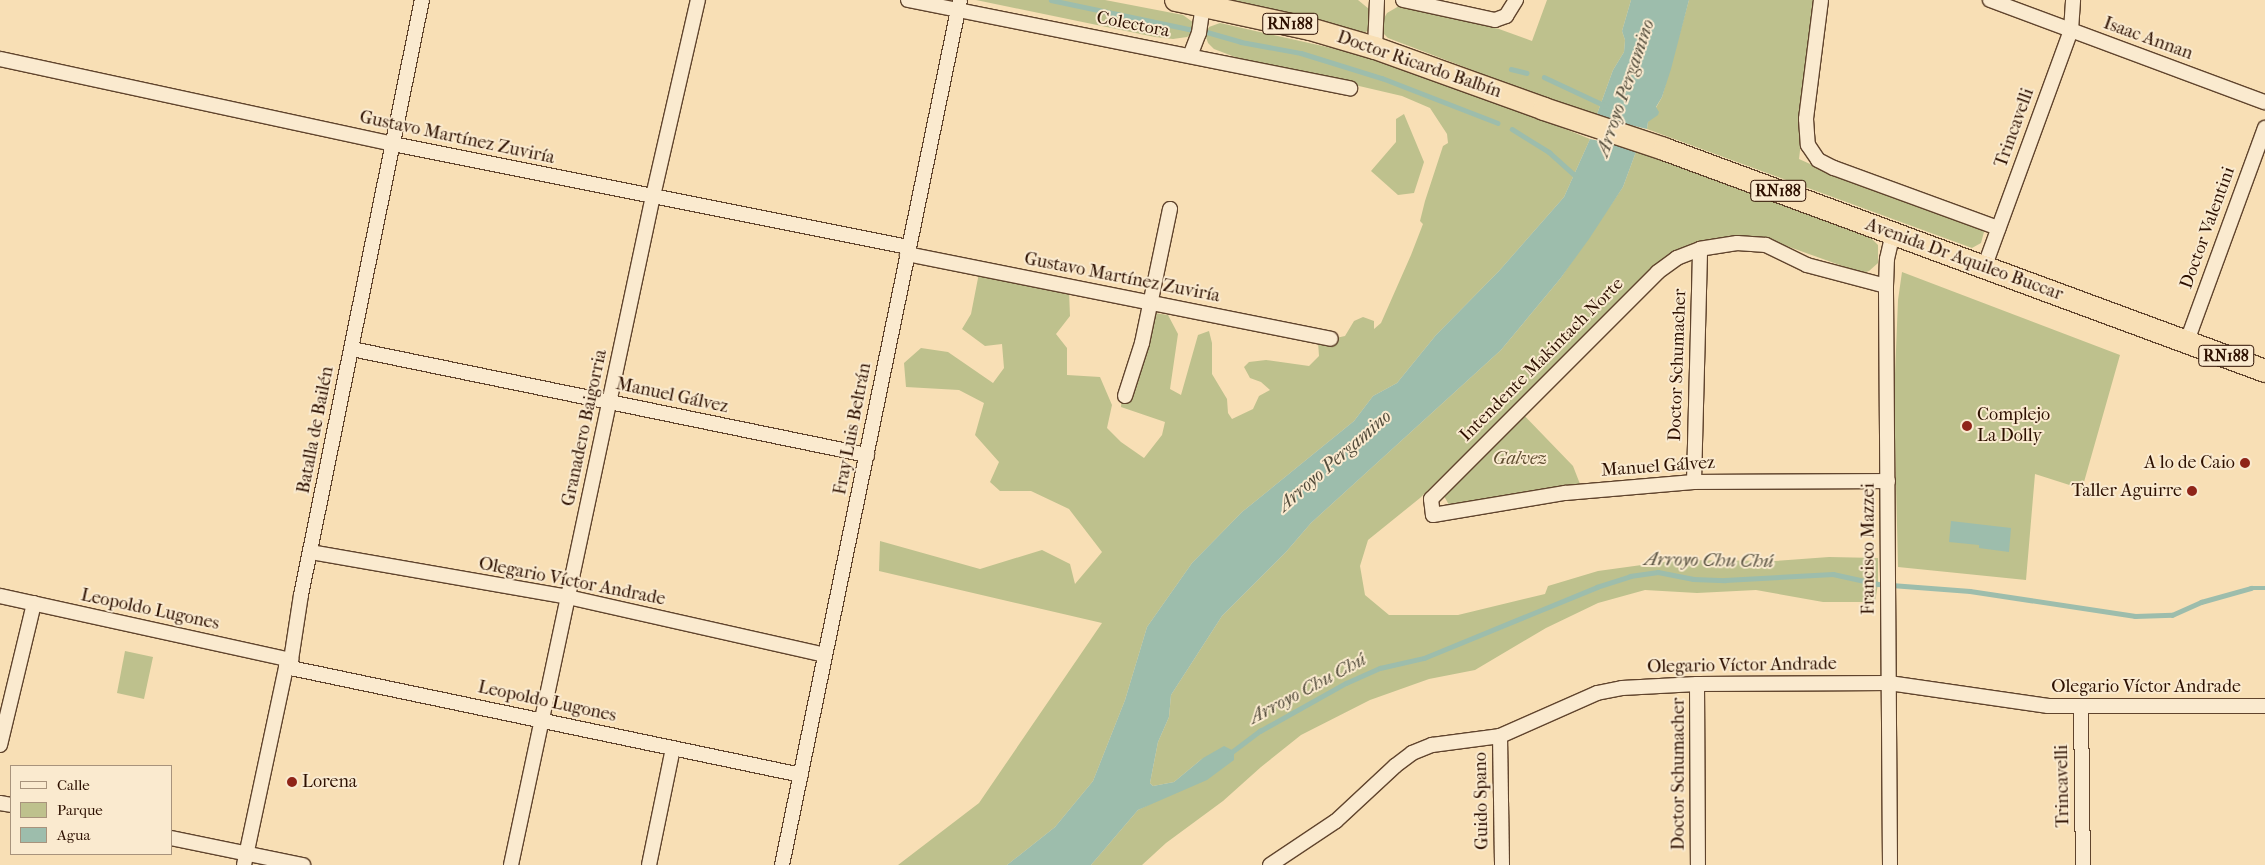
<!DOCTYPE html>
<meta charset="utf-8">
<style>
body{margin:0}
#map{position:relative;width:2265px;height:865px;overflow:hidden;background:#f8dfb5;font-family:"IM FELL French Canon",serif}
div>[style]{position:absolute}
.green>*{inset:0;background:#bec18d}
.water>*{inset:0;background:#9dbdac}
.stream>*{height:4.5px;margin:-2.25px;padding:0 2.25px;transform-origin:2.25px;border-radius:2.25px;background:#9dbdac}
.roads{filter:drop-shadow(1px 0 #60442d) drop-shadow(-1px 0 #60442d) drop-shadow(0 1px #60442d) drop-shadow(0 -1px #60442d)}
.minor>*{height:14px;margin:-7px;padding:0 7px;transform-origin:7px;border-radius:7px;background:#faeacf}
.trunk>*{height:22px;margin:-11px;padding:0 11px;transform-origin:11px;border-radius:11px;background:#f8dfb5}
.dots>*{width:14px;height:14px;translate:-50% -50%;box-sizing:border-box;border:2px solid #faeacf;border-radius:50%}
span{translate:-50% -50%;white-space:nowrap;text-align:center;line-height:1.15;-webkit-text-stroke:4px #faeacf;paint-order:stroke}
.shield-label span{padding:1px 4px;background:#faeacf;border:1px solid;border-radius:4px;-webkit-text-stroke-width:0}
.shield-label{font-size:16px;color:#2d1000;font-weight:700}
.street-label{font-size:18px;color:#2d1000}
.poi-label{font-size:18px;color:#2d1000}
.left{translate:0 -50%;text-align:left}
.right{translate:-100% -50%;text-align:right}
.park-label{font-size:18px;color:#604e31;font-style:italic}
.water-label{font-size:19px;color:#544d3c;font-style:italic}
.legend{position:absolute;left:10px;top:765px;width:162px;height:90px;box-sizing:border-box;background:#faeacf;border:1px solid #a8937c;margin:0;padding:6px 9px;list-style:none;font-size:15px;color:#2d1000}
.legend li{display:flex;align-items:center;gap:10px;height:25px}
.legend b{width:25px;border:1px solid #a8937c}
</style>
<div id="map">
<div class="green">
<i style="clip-path:polygon(976px 0,1105px 0,1183px 15px,1194px 23px,1196px 31px,1187px 37px,1173px 39px,1155px 37px)"></i>
<i style="clip-path:polygon(1234px 0,1358px 0,1369px 9px,1370px 30px,1363px 33px)"></i>
<i style="clip-path:polygon(1547px 0,1631px 0,1622px 31px,1625px 40px,1624px 52px,1613px 70px,1596px 117px,1388px 38px,1383px 33px,1382px 22px,1387px 13px,1399px 6px,1499px 29px,1532px 41px)"></i>
<i style="clip-path:polygon(1689px 0,1818px 0,1799px 159px,1819px 168px,1980px 226px,1984px 232px,1981px 243px,1972px 248px,1647px 129px,1648px 122px,1662px 97px)"></i>
<i style="clip-path:polygon(1220px 23px,1345px 51px,1474px 92px,1590px 139px,1564px 197px,1499px 271px,1436px 335px,1397px 383px,1373px 396px,1354px 421px,1242px 512px,1192px 563px,1147px 627px,1125px 700px,1093px 781px,1055px 827px,1007px 865px,898px 865px,979px 803px,1102px 623px,879px 571px,880px 541px,980px 569px,1042px 550px,1070px 564px,1075px 584px,1102px 552px,1069px 509px,1031px 491px,1000px 491px,990px 482px,999px 462px,975px 435px,984px 403px,959px 390px,906px 387px,904px 363px,921px 348px,948px 352px,993px 383px,1004px 368px,1002px 344px,985px 346px,962px 329px,971px 314px,979px 273px,1069px 291px,1070px 316px,1056px 334px,1067px 348px,1067px 375px,1100px 377px,1112px 405px,1107px 428px,1121px 442px,1144px 458px,1162px 435px,1165px 422px,1121px 407px,1123px 384px,1138px 382px,1154px 313px,1168px 315px,1178px 334px,1170px 389px,1181px 395px,1198px 335px,1209px 331px,1212px 343px,1212px 374px,1227px 399px,1228px 413px,1232px 419px,1253px 409px,1259px 396px,1270px 390px,1261px 382px,1250px 378px,1244px 367px,1249px 362px,1266px 360px,1309px 366px,1319px 356px,1318px 342px,1345px 336px,1354px 321px,1363px 317px,1374px 321px,1374px 329px,1381px 323px,1411px 255px,1423px 224px,1420px 221px,1425px 201px,1443px 146px,1448px 143px,1447px 134px,1430px 108px,1402px 96px,1235px 57px,1214px 49px,1208px 43px,1205px 34px,1209px 27px)"></i>
<i style="clip-path:polygon(1404px 114px,1424px 162px,1414px 193px,1398px 195px,1371px 171px,1396px 142px,1396px 119px)"></i>
<i style="clip-path:polygon(1637px 149px,1870px 237px,1878px 245px,1878px 263px,1869px 271px,1862px 273px,1781px 244px,1748px 238px,1649px 274px,1420px 498px,1368px 540px,1360px 566px,1365px 595px,1389px 615px,1458px 615px,1545px 594px,1548px 586px,1598px 571px,1678px 560px,1775px 561px,1829px 557px,1878px 558px,1878px 584px,1875px 602px,1823px 602px,1756px 590px,1697px 593px,1645px 590px,1598px 603px,1546px 628px,1475px 670px,1429px 679px,1370px 700px,1301px 735px,1261px 767px,1223px 801px,1166px 843px,1142px 865px,1091px 865px,1138px 810px,1166px 796px,1203px 758px,1174px 782px,1153px 786px,1150px 783px,1158px 742px,1169px 717px,1171px 695px,1222px 616px,1286px 552px,1311px 523px,1501px 350px,1560px 279px,1623px 187px)"></i>
<i style="clip-path:polygon(1902px 272px,2120px 355px,2082px 489px,2035px 474px,2026px 580px,1898px 567px,1894px 399px,1898px 300px)"></i>
<i style="clip-path:polygon(1519px 410px,1573px 466px,1580px 484px,1534px 490px,1449px 505px,1444px 496px)"></i>
<i style="clip-path:polygon(125px 651px,153px 657px,144px 699px,117px 693px)"></i>
</div>
<div class="water">
<i style="clip-path:polygon(1631px 0,1689px 0,1671px 69px,1662px 97px,1656px 107px,1659px 112px,1658px 115px,1648px 122px,1647px 129px,1596px 117px,1613px 70px,1624px 52px,1625px 40px,1622px 31px)"></i>
<i style="clip-path:polygon(1590px 139px,1637px 149px,1623px 187px,1589px 239px,1560px 279px,1501px 350px,1311px 523px,1286px 552px,1222px 616px,1171px 695px,1169px 717px,1158px 742px,1150px 783px,1153px 786px,1174px 782px,1203px 758px,1224px 746px,1234px 751px,1234px 760px,1207px 780px,1138px 810px,1091px 865px,1007px 865px,1055px 827px,1093px 781px,1125px 700px,1147px 627px,1192px 563px,1242px 512px,1354px 421px,1373px 396px,1397px 383px,1436px 335px,1499px 271px,1564px 197px)"></i>
<i style="clip-path:polygon(1951px 521px,2011px 528px,2009px 552px,1979px 548px,1979px 545px,1949px 542px)"></i>
</div>
<div class="stream">
<i style="left:1051px;top:0;width:145px;rotate:11.9deg"></i>
<i style="left:1207px;top:32px;width:35px;rotate:16deg"></i>
<i style="left:1241px;top:42px;width:61px;rotate:10.4deg"></i>
<i style="left:1301px;top:53px;width:85px;rotate:17.2deg"></i>
<i style="left:1382px;top:78px;width:124px;rotate:21.2deg"></i>
<i style="left:1511px;top:69px;width:16px;rotate:14deg"></i>
<i style="left:1544px;top:77px;width:68px;rotate:25.1deg"></i>
<i style="left:1512px;top:129px;width:44px;rotate:31.9deg"></i>
<i style="left:1549px;top:152px;width:38px;rotate:42deg"></i>
<i style="left:1229px;top:754px;width:39px;rotate:-37deg"></i>
<i style="left:1260px;top:731px;width:98px;rotate:-29.2deg"></i>
<i style="left:1346px;top:683px;width:37px;rotate:-24deg"></i>
<i style="left:1380px;top:668px;width:45px;rotate:-12.8deg"></i>
<i style="left:1424px;top:658px;width:187px;rotate:-22.3deg"></i>
<i style="left:1597px;top:587px;width:35px;rotate:-18deg"></i>
<i style="left:1630px;top:576px;width:28px;rotate:-8deg"></i>
<i style="left:1658px;top:572px;width:36px;rotate:11deg"></i>
<i style="left:1693px;top:579px;width:32px;rotate:2deg"></i>
<i style="left:1725px;top:580px;width:108px;rotate:-3.2deg"></i>
<i style="left:1833px;top:574px;width:46px;rotate:12.5deg"></i>
<i style="left:1878px;top:584px;width:92px;rotate:4.4deg"></i>
<i style="left:1970px;top:591px;width:167px;rotate:8.6deg"></i>
<i style="left:2135px;top:616px;width:37px;rotate:-2deg"></i>
<i style="left:2172px;top:615px;width:32px;rotate:-24deg"></i>
<i style="left:2201px;top:602px;width:52px;rotate:-15.6deg"></i>
<i style="left:2251px;top:588px;width:14px"></i>
</div>
<div class="roads">
<div class="minor">
<i style="left:908px;top:0;width:451px;rotate:11.3deg"></i>
<i style="left:1403px;top:0;width:94px;rotate:12.3deg"></i>
<i style="left:1495px;top:20px;width:12px;rotate:-20deg"></i>
<i style="left:1506px;top:16px;width:19px;rotate:-58deg"></i>
<i style="left:1821px;top:0;width:120px;rotate:97.2deg"></i>
<i style="left:1806px;top:119px;width:26px;rotate:86deg"></i>
<i style="left:1808px;top:145px;width:18px;rotate:56deg"></i>
<i style="left:1818px;top:160px;width:18px;rotate:27deg"></i>
<i style="left:1834px;top:168px;width:175px;rotate:20.1deg"></i>
<i style="left:1990px;top:0;width:293px;rotate:20.4deg"></i>
<i style="left:1375px;top:48px;width:48px;rotate:-87.6deg"></i>
<i style="left:1190px;top:56px;width:25px;rotate:-69deg"></i>
<i style="left:1199px;top:33px;width:27px;rotate:-82deg"></i>
<i style="left:0;top:59px;width:402px;rotate:12.2deg"></i>
<i style="left:393px;top:144px;width:525px;rotate:11.31deg"></i>
<i style="left:907px;top:254px;width:432px;rotate:11.3deg"></i>
<i style="left:1984px;top:268px;width:253px;rotate:-69.9deg"></i>
<i style="left:2071px;top:30px;width:30px;rotate:-86deg"></i>
<i style="left:1886px;top:286px;width:82px;rotate:-165.1deg"></i>
<i style="left:1807px;top:265px;width:46px;rotate:-154deg"></i>
<i style="left:1766px;top:245px;width:29px;rotate:-176deg"></i>
<i style="left:1737px;top:243px;width:37px;rotate:171deg"></i>
<i style="left:1700px;top:249px;width:25px;rotate:159deg"></i>
<i style="left:1677px;top:258px;width:24px;rotate:144deg"></i>
<i style="left:1658px;top:272px;width:321px;rotate:135deg"></i>
<i style="left:1431px;top:499px;width:16px;rotate:83deg"></i>
<i style="left:1433px;top:515px;width:134px;rotate:-9.5deg"></i>
<i style="left:1565px;top:493px;width:129px;rotate:-4.9deg"></i>
<i style="left:1694px;top:482px;width:194px;rotate:-0.3deg"></i>
<i style="left:2187px;top:341px;width:227px;rotate:-69.9deg"></i>
<i style="left:352px;top:349px;width:526px;rotate:11.63deg"></i>
<i style="left:1125px;top:396px;width:56px;rotate:-72.2deg"></i>
<i style="left:1142px;top:343px;width:137px;rotate:-78.2deg"></i>
<i style="left:1694px;top:482px;width:233px;rotate:-88.5deg"></i>
<i style="left:311px;top:552px;width:261px;rotate:9.9deg"></i>
<i style="left:568px;top:597px;width:263px;rotate:12.7deg"></i>
<i style="left:0;top:596px;width:298px;rotate:12.4deg"></i>
<i style="left:286px;top:667px;width:526px;rotate:11.84deg"></i>
<i style="left:1697px;top:684px;width:181px;rotate:89.7deg"></i>
<i style="left:2081px;top:707px;width:158px;rotate:89.3deg"></i>
<i style="left:1500px;top:736px;width:129px;rotate:89.1deg"></i>
<i style="left:0;top:745px;width:146px;rotate:-76.5deg"></i>
<i style="left:0;top:803px;width:11px;rotate:10deg"></i>
<i style="left:171px;top:838px;width:135px;rotate:11.6deg"></i>
<i style="left:244px;top:865px;width:202px;rotate:-78deg"></i>
<i style="left:286px;top:667px;width:9px;rotate:-54deg"></i>
<i style="left:291px;top:660px;width:66px;rotate:-81.3deg"></i>
<i style="left:301px;top:595px;width:607px;rotate:-78.51deg"></i>
<i style="left:511px;top:865px;width:684px;rotate:-78.02deg"></i>
<i style="left:653px;top:196px;width:201px;rotate:-77.1deg"></i>
<i style="left:649px;top:865px;width:119px;rotate:-78.4deg"></i>
<i style="left:782px;top:865px;width:883px;rotate:-78.37deg"></i>
<i style="left:1270px;top:865px;width:79px;rotate:-33.7deg"></i>
<i style="left:1336px;top:821px;width:81px;rotate:-43deg"></i>
<i style="left:1395px;top:766px;width:21px;rotate:-37deg"></i>
<i style="left:1412px;top:753px;width:22px;rotate:-22deg"></i>
<i style="left:1432px;top:745px;width:69px;rotate:-7.5deg"></i>
<i style="left:1500px;top:736px;width:106px;rotate:-23.9deg"></i>
<i style="left:1597px;top:693px;width:25px;rotate:-11deg"></i>
<i style="left:1622px;top:688px;width:75px;rotate:-3.1deg"></i>
<i style="left:1697px;top:684px;width:192px;rotate:-0.3deg"></i>
<i style="left:1889px;top:683px;width:161px;rotate:8.2deg"></i>
<i style="left:2048px;top:706px;width:217px"></i>
<i style="left:1890px;top:865px;width:579px;rotate:-90.4deg"></i>
<i style="left:1886px;top:286px;width:27px;rotate:-88deg"></i>
<i style="left:1887px;top:259px;width:26px;rotate:-77deg"></i>
</div>
<div class="trunk">
<i style="left:1176px;top:0;width:137px;rotate:12.2deg"></i>
<i style="left:1310px;top:29px;width:68px;rotate:16.3deg"></i>
<i style="left:1375px;top:48px;width:180px;rotate:19.8deg"></i>
<i style="left:1544px;top:109px;width:126px;rotate:18.4deg"></i>
<i style="left:1664px;top:149px;width:641px;rotate:20.27deg"></i>
</div>
</div>
<div class="dots">
<i style="left:1967px;top:426px;background:#8f2418"></i>
<i style="left:2245px;top:463px;background:#8f2418"></i>
<i style="left:2192px;top:491px;background:#8f2418"></i>
<i style="left:292px;top:782px;background:#8f2418"></i>
</div>
<div class="shield-label">
<span style="left:1290px;top:24px">RN188</span>
<span style="left:1778px;top:191px">RN188</span>
<span style="left:2226px;top:356px">RN188</span>
</div>
<div class="street-label">
<span style="left:1133px;top:25px;rotate:11deg">Colectora</span>
<span style="left:2148px;top:39px;rotate:20deg">Isaac Annan</span>
<span style="left:1419px;top:65px;rotate:19deg">Doctor Ricardo Balbín</span>
<span style="left:2015px;top:128px;rotate:-70deg">Trincavelli</span>
<span style="left:457px;top:138px;rotate:12deg">Gustavo Martínez Zuviría</span>
<span style="left:2208px;top:228px;rotate:-70deg">Doctor Valentini</span>
<span style="left:1964px;top:260px;rotate:20deg">Avenida Dr Aquileo Buccar</span>
<span style="left:1122px;top:278px;rotate:11deg">Gustavo Martínez Zuviría</span>
<span style="left:1542px;top:360px;rotate:-45deg">Intendente Makintach Norte</span>
<span style="left:1678px;top:365px;rotate:-88deg">Doctor Schumacher</span>
<span style="left:672px;top:396px;rotate:12deg">Manuel Gálvez</span>
<span style="left:585px;top:428px;rotate:-78deg">Granadero Baigorria</span>
<span style="left:853px;top:429px;rotate:-79deg">Fray Luis Beltrán</span>
<span style="left:316px;top:430px;rotate:-79deg">Batalla de Bailén</span>
<span style="left:1658px;top:467px;rotate:-4deg">Manuel Gálvez</span>
<span style="left:1869px;top:549px;rotate:-90deg">Francisco Mazzei</span>
<span style="left:572px;top:582px;rotate:11deg">Olegario Víctor Andrade</span>
<span style="left:150px;top:610px;rotate:12deg">Leopoldo Lugones</span>
<span style="left:1742px;top:666px;rotate:-1deg">Olegario Víctor Andrade</span>
<span style="left:2146px;top:687px">Olegario Víctor Andrade</span>
<span style="left:547px;top:702px;rotate:12deg">Leopoldo Lugones</span>
<span style="left:1679px;top:774px;rotate:-90deg">Doctor Schumacher</span>
<span style="left:2063px;top:786px;rotate:-91deg">Trincavelli</span>
<span style="left:1482px;top:801px;rotate:-91deg">Guido Spano</span>
</div>
<div class="poi-label">
<span class="left" style="left:1977px;top:426px">Complejo<br>La Dolly</span>
<span class="right" style="left:2235px;top:463px">A lo de Caio</span>
<span class="right" style="left:2182px;top:491px">Taller Aguirre</span>
<span class="left" style="left:302px;top:782px">Lorena</span>
</div>
<div class="park-label">
<span style="left:1520px;top:459px">Galvez</span>
</div>
<div class="water-label">
<span style="left:1626px;top:88px;rotate:-71deg">Arroyo Pergamino</span>
<span style="left:1335px;top:461px;rotate:-41deg">Arroyo Pergamino</span>
<span style="left:1709px;top:561px;rotate:1deg">Arroyo Chu Chú</span>
<span style="left:1308px;top:689px;rotate:-28deg">Arroyo Chu Chú</span>
</div>
<ul class="legend">
<li><b style="height:6px;background:#faeacf"></b>Calle</li>
<li><b style="height:14px;background:#bec18d"></b>Parque</li>
<li><b style="height:14px;background:#9dbdac"></b>Agua</li>
</ul>
</div>
